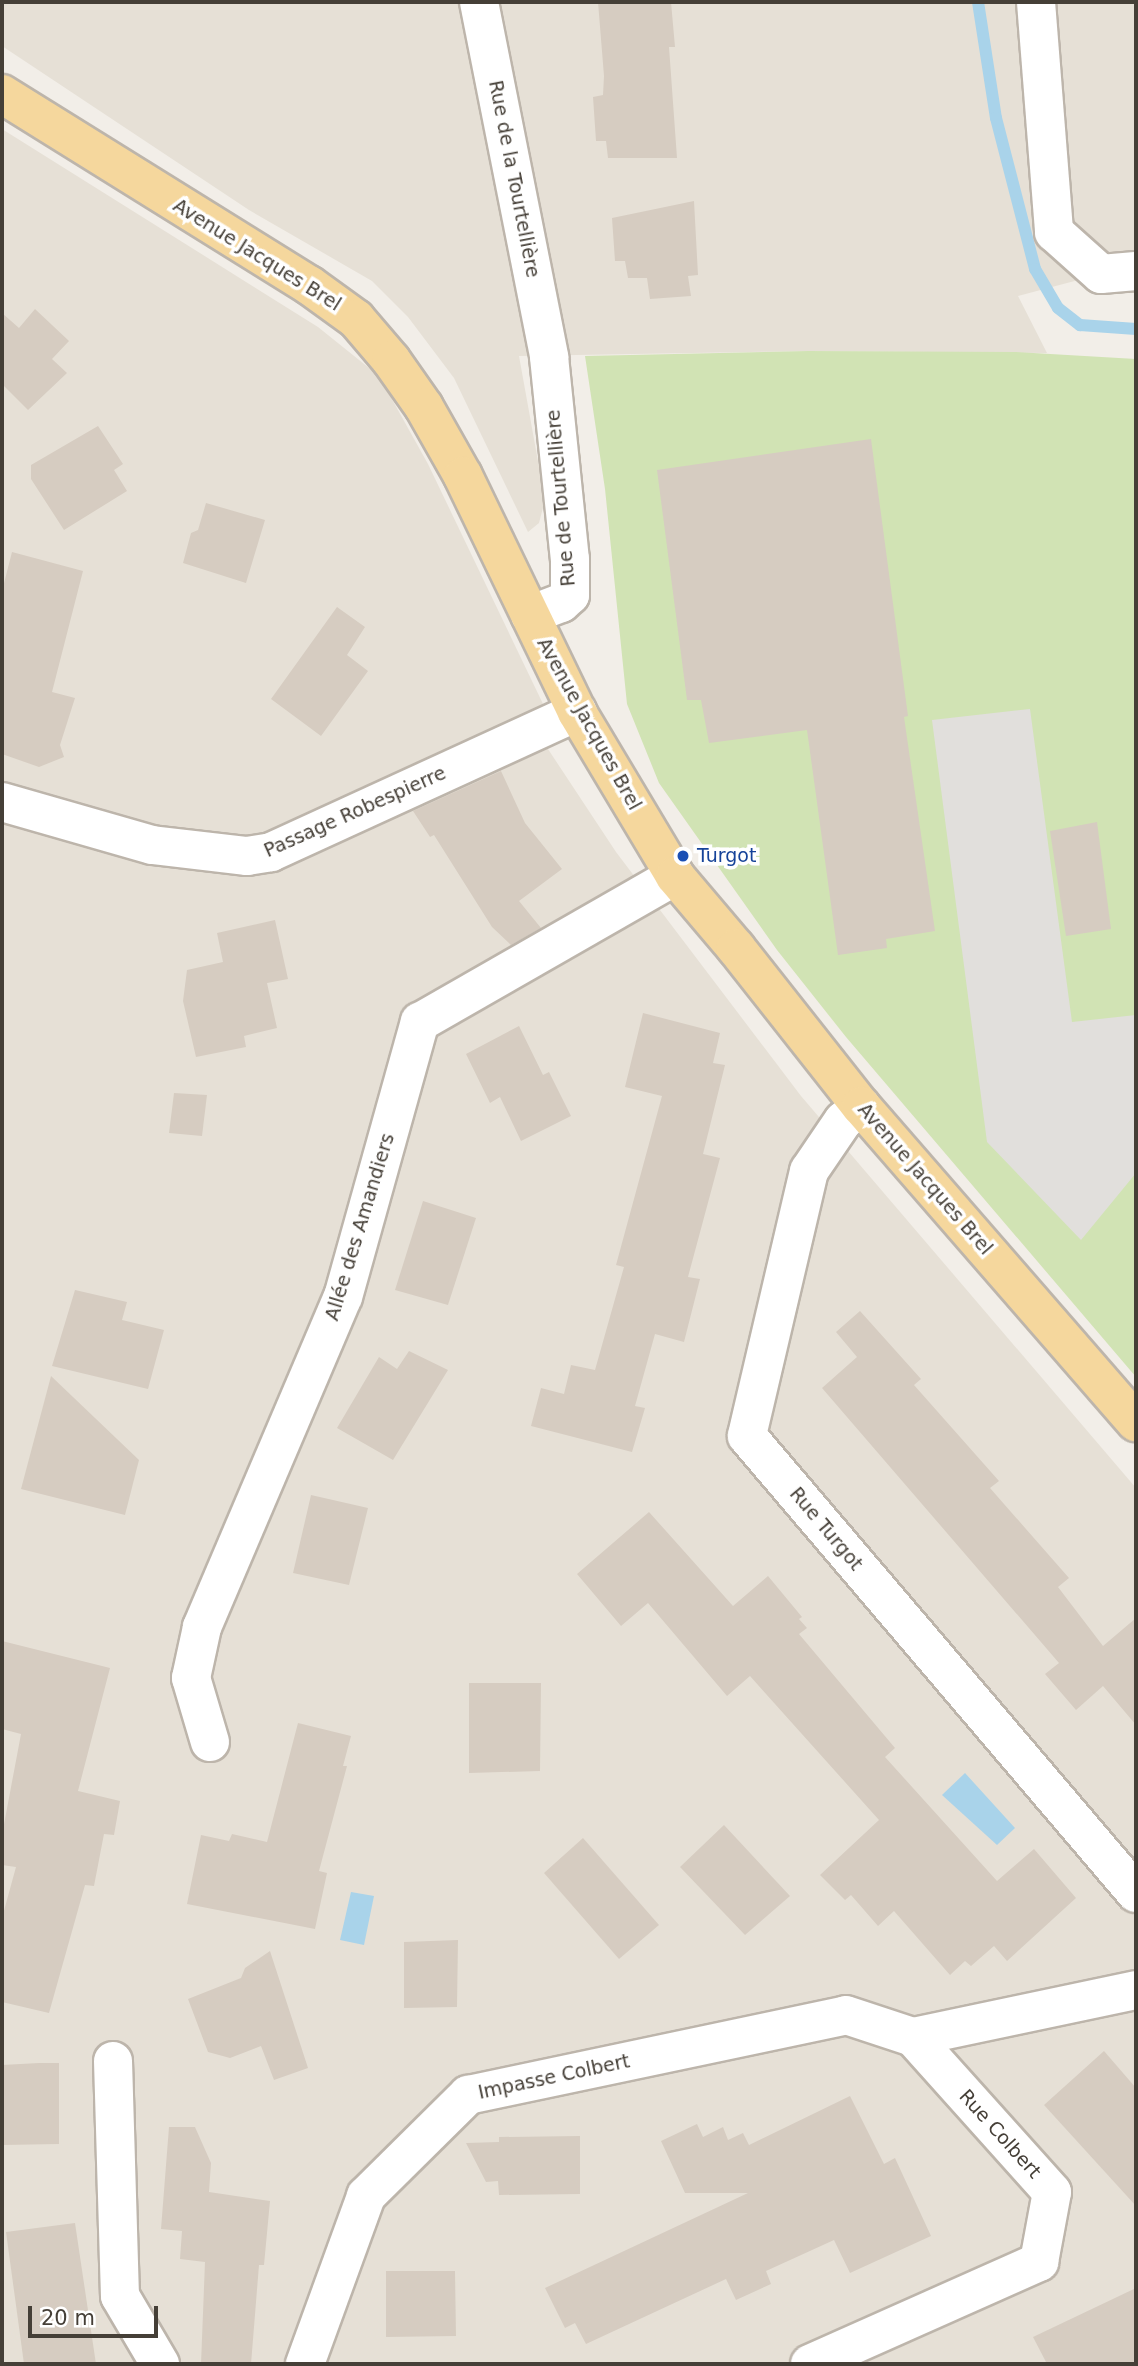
<!DOCTYPE html>
<meta charset="utf-8">
<style>
body{margin:0}
#map{position:relative;width:1138px;height:2366px;overflow:hidden;background:#f2eee8;font-family:"DejaVu Sans",sans-serif}
div>[style]{position:absolute}
.residential>*{inset:0;background:#e6e0d6}
.green>*{inset:0;background:#d1e3b4}
.parking>*{inset:0;background:#e1dfdc}
.water>*{inset:0;background:#a9d3ea}
.stream>*{height:12px;margin:-6px;padding:0 6px;transform-origin:6px;border-radius:6px;background:#a9d3ea}
.building>*{inset:0;background:#d6ccc1}
.roads{filter:drop-shadow(2px 0 #bdb5ab) drop-shadow(-2px 0 #bdb5ab) drop-shadow(0 2px #bdb5ab) drop-shadow(0 -2px #bdb5ab)}
.minor>*{height:38px;margin:-19px;padding:0 19px;transform-origin:19px;border-radius:19px;background:#fff}
.major>*{height:38px;margin:-19px;padding:0 19px;transform-origin:19px;border-radius:19px;background:#f5d79d}
.dots>*{width:19px;height:19px;translate:-50% -50%;box-sizing:border-box;border:4px solid #fff;border-radius:50%}
span{translate:-50% -50%;white-space:nowrap;text-align:center;line-height:1.15;-webkit-text-stroke:7px #fff;paint-order:stroke}
.street-label{font-size:19px;color:#453f37}
.transit-label{font-size:19px;color:#164399}
.left{translate:0 -50%;text-align:left}
.frame{position:absolute;inset:0;border:4px solid #453f37;pointer-events:none}
.scale{position:absolute;left:28px;top:2306px;width:130px;height:32px;box-sizing:border-box;border:4px solid #453f37;border-top:0;padding-left:9px;font-size:21px;line-height:24px;white-space:nowrap;color:#453f37;-webkit-text-stroke:5px #fff;paint-order:stroke}
</style>
<div id="map">
<div class="residential">
<i style="clip-path:polygon(2px 2px,1136px 2px,1136px 271px,1101px 274px,1018px 296px,1047px 353px,808px 351px,519px 356px,545px 500px,539px 523px,528px 532px,454px 378px,408px 317px,372px 281px,249px 210px,2px 46px)"></i>
<i style="clip-path:polygon(2px 129px,318px 327px,379px 376px,428px 464px,544px 706px,297px 822px,239px 845px,146px 855px,255px 876px,544px 743px,616px 852px,801px 1096px,1136px 1488px,1136px 2364px,2px 2364px)"></i>
</div>
<div class="green">
<i style="clip-path:polygon(808px 351px,1016px 352px,1136px 359px,1136px 1377px,846px 1037px,777px 950px,659px 783px,627px 704px,605px 489px,585px 356px)"></i>
</div>
<div class="parking">
<i style="clip-path:polygon(1030px 709px,1072px 1022px,1136px 1015px,1136px 1173px,1081px 1240px,987px 1142px,932px 720px)"></i>
</div>
<div class="water">
<i style="clip-path:polygon(965px 1773px,1015px 1828px,997px 1845px,942px 1795px)"></i>
<i style="clip-path:polygon(351px 1892px,374px 1896px,364px 1945px,340px 1940px)"></i>
</div>
<div class="stream">
<i style="left:978px;top:2px;width:117px;rotate:81.2deg"></i>
<i style="left:996px;top:118px;width:156px;rotate:75.5deg"></i>
<i style="left:1035px;top:269px;width:45px;rotate:59.5deg"></i>
<i style="left:1058px;top:308px;width:28px;rotate:38deg"></i>
<i style="left:1080px;top:325px;width:56px;rotate:4.1deg"></i>
</div>
<div class="building">
<i style="clip-path:polygon(598px 2px,671px 2px,675px 47px,669px 47px,677px 158px,608px 158px,606px 141px,596px 141px,593px 97px,603px 95px,604px 76px)"></i>
<i style="clip-path:polygon(694px 201px,698px 275px,688px 276px,691px 296px,650px 299px,647px 278px,628px 278px,625px 261px,615px 261px,612px 218px)"></i>
<i style="clip-path:polygon(35px 309px,69px 341px,52px 359px,67px 373px,28px 410px,2px 384px,2px 313px,19px 328px)"></i>
<i style="clip-path:polygon(98px 426px,123px 464px,114px 470px,127px 491px,64px 530px,31px 479px,31px 465px)"></i>
<i style="clip-path:polygon(871px 439px,908px 716px,904px 717px,935px 931px,886px 939px,887px 948px,838px 955px,807px 730px,709px 743px,701px 700px,687px 700px,657px 470px)"></i>
<i style="clip-path:polygon(206px 503px,265px 520px,246px 583px,183px 563px,191px 533px,198px 530px)"></i>
<i style="clip-path:polygon(12px 552px,83px 571px,52px 692px,75px 698px,60px 745px,64px 757px,39px 767px,2px 754px,2px 591px)"></i>
<i style="clip-path:polygon(337px 607px,365px 627px,347px 655px,368px 671px,321px 736px,271px 699px)"></i>
<i style="clip-path:polygon(501px 771px,525px 823px,562px 869px,519px 901px,541px 928px,511px 945px,492px 927px,434px 835px,430px 837px,413px 811px)"></i>
<i style="clip-path:polygon(1097px 822px,1111px 929px,1066px 936px,1050px 831px)"></i>
<i style="clip-path:polygon(275px 920px,288px 979px,267px 983px,277px 1028px,244px 1036px,246px 1047px,196px 1057px,183px 1001px,187px 970px,223px 962px,217px 933px)"></i>
<i style="clip-path:polygon(643px 1013px,720px 1033px,713px 1063px,725px 1065px,703px 1154px,720px 1158px,688px 1277px,700px 1279px,684px 1342px,655px 1334px,635px 1406px,645px 1408px,632px 1452px,531px 1426px,541px 1388px,564px 1394px,571px 1365px,595px 1370px,624px 1267px,616px 1265px,662px 1096px,625px 1087px)"></i>
<i style="clip-path:polygon(519px 1026px,543px 1075px,549px 1072px,571px 1116px,521px 1141px,500px 1097px,490px 1103px,466px 1054px)"></i>
<i style="clip-path:polygon(174px 1093px,207px 1095px,202px 1136px,169px 1133px)"></i>
<i style="clip-path:polygon(423px 1201px,476px 1218px,448px 1305px,395px 1290px)"></i>
<i style="clip-path:polygon(75px 1290px,127px 1302px,122px 1320px,164px 1330px,148px 1389px,52px 1366px)"></i>
<i style="clip-path:polygon(860px 1311px,921px 1379px,914px 1385px,999px 1481px,990px 1488px,1069px 1578px,1058px 1587px,1103px 1646px,1136px 1618px,1136px 1725px,1103px 1686px,1076px 1710px,1045px 1674px,1059px 1663px,822px 1388px,857px 1357px,836px 1332px)"></i>
<i style="clip-path:polygon(409px 1351px,448px 1370px,393px 1460px,337px 1428px,379px 1357px,397px 1369px)"></i>
<i style="clip-path:polygon(51px 1376px,139px 1460px,125px 1515px,21px 1489px)"></i>
<i style="clip-path:polygon(311px 1495px,368px 1508px,349px 1585px,293px 1573px)"></i>
<i style="clip-path:polygon(649px 1512px,733px 1606px,768px 1576px,802px 1617px,799px 1619px,807px 1628px,799px 1634px,895px 1748px,885px 1757px,997px 1881px,1034px 1849px,1076px 1898px,1007px 1961px,994px 1946px,971px 1966px,965px 1961px,950px 1975px,894px 1911px,878px 1926px,851px 1895px,845px 1900px,820px 1875px,879px 1820px,750px 1676px,727px 1696px,648px 1603px,621px 1626px,577px 1574px)"></i>
<i style="clip-path:polygon(2px 1641px,110px 1668px,78px 1791px,120px 1801px,114px 1835px,104px 1834px,94px 1886px,85px 1885px,49px 2013px,2px 2002px,2px 1918px,16px 1867px,2px 1865px,2px 1835px,21px 1734px,2px 1729px)"></i>
<i style="clip-path:polygon(469px 1683px,541px 1683px,540px 1771px,469px 1773px)"></i>
<i style="clip-path:polygon(298px 1723px,351px 1736px,343px 1766px,347px 1766px,319px 1871px,327px 1873px,315px 1929px,187px 1904px,201px 1835px,229px 1841px,232px 1834px,267px 1842px)"></i>
<i style="clip-path:polygon(724px 1825px,790px 1896px,745px 1935px,680px 1867px)"></i>
<i style="clip-path:polygon(583px 1838px,659px 1925px,619px 1959px,544px 1873px)"></i>
<i style="clip-path:polygon(458px 1940px,457px 2007px,404px 2008px,404px 1942px)"></i>
<i style="clip-path:polygon(270px 1951px,308px 2068px,274px 2080px,261px 2046px,230px 2058px,208px 2052px,188px 1999px,241px 1978px,245px 1968px)"></i>
<i style="clip-path:polygon(1104px 2051px,1136px 2088px,1136px 2206px,1044px 2105px)"></i>
<i style="clip-path:polygon(39px 2063px,59px 2063px,59px 2144px,2px 2145px,2px 2065px)"></i>
<i style="clip-path:polygon(850px 2096px,884px 2164px,895px 2158px,931px 2236px,850px 2273px,834px 2240px,766px 2271px,771px 2284px,736px 2300px,726px 2279px,586px 2344px,575px 2323px,565px 2328px,545px 2288px,748px 2193px,685px 2193px,661px 2141px,697px 2124px,703px 2137px,723px 2127px,728px 2140px,743px 2133px,749px 2145px)"></i>
<i style="clip-path:polygon(169px 2127px,195px 2127px,211px 2163px,209px 2192px,270px 2201px,264px 2265px,259px 2265px,251px 2364px,201px 2364px,205px 2262px,180px 2259px,182px 2231px,161px 2229px)"></i>
<i style="clip-path:polygon(580px 2136px,580px 2194px,499px 2195px,498px 2181px,486px 2182px,466px 2143px,499px 2142px,499px 2137px)"></i>
<i style="clip-path:polygon(75px 2223px,96px 2364px,24px 2364px,6px 2232px)"></i>
<i style="clip-path:polygon(386px 2271px,455px 2271px,456px 2336px,386px 2337px)"></i>
<i style="clip-path:polygon(1136px 2288px,1136px 2364px,1047px 2364px,1033px 2337px)"></i>
</div>
<div class="roads">
<div class="minor">
<i style="left:479px;top:2px;width:362px;rotate:78.8deg"></i>
<i style="left:549px;top:357px;width:203px;rotate:84.1deg"></i>
<i style="left:570px;top:559px;width:36px;rotate:90deg"></i>
<i style="left:570px;top:595px;width:12px;rotate:138deg"></i>
<i style="left:561px;top:603px;width:33px;rotate:159deg"></i>
<i style="left:1036px;top:2px;width:231px;rotate:85.5deg"></i>
<i style="left:1054px;top:232px;width:63px;rotate:41.8deg"></i>
<i style="left:1101px;top:274px;width:35px;rotate:-5deg"></i>
<i style="left:2px;top:802px;width:156px;rotate:16deg"></i>
<i style="left:152px;top:845px;width:96px;rotate:6.6deg"></i>
<i style="left:247px;top:856px;width:24px;rotate:-9deg"></i>
<i style="left:271px;top:852px;width:337px;rotate:-24.6deg"></i>
<i style="left:861px;top:1106px;width:23px;rotate:140deg"></i>
<i style="left:843px;top:1121px;width:60px;rotate:124.2deg"></i>
<i style="left:809px;top:1171px;width:272px;rotate:103.2deg"></i>
<i style="left:747px;top:1436px;width:600px;rotate:49.6deg"></i>
<i style="left:210px;top:1742px;width:67px;rotate:-106.5deg"></i>
<i style="left:191px;top:1678px;width:52px;rotate:-77.8deg"></i>
<i style="left:202px;top:1627px;width:359px;rotate:-66.9deg"></i>
<i style="left:343px;top:1297px;width:286px;rotate:-74.4deg"></i>
<i style="left:420px;top:1022px;width:294px;rotate:-29.8deg"></i>
<i style="left:113px;top:2061px;width:235px;rotate:88.3deg"></i>
<i style="left:120px;top:2296px;width:79px;rotate:59.5deg"></i>
<i style="left:305px;top:2364px;width:179px;rotate:-70deg"></i>
<i style="left:366px;top:2196px;width:144px;rotate:-44.7deg"></i>
<i style="left:468px;top:2095px;width:386px;rotate:-11.9deg"></i>
<i style="left:846px;top:2015px;width:71px;rotate:18.2deg"></i>
<i style="left:810px;top:2364px;width:251px;rotate:-24deg"></i>
<i style="left:1039px;top:2262px;width:71px;rotate:-79.5deg"></i>
<i style="left:1052px;top:2192px;width:208px;rotate:-131.9deg"></i>
<i style="left:913px;top:2037px;width:228px;rotate:-11.9deg"></i>
</div>
<div class="major">
<i style="left:2px;top:94px;width:362px;rotate:31.9deg"></i>
<i style="left:309px;top:285px;width:58px;rotate:35.9deg"></i>
<i style="left:356px;top:319px;width:54px;rotate:49.5deg"></i>
<i style="left:391px;top:360px;width:57px;rotate:54.9deg"></i>
<i style="left:424px;top:407px;width:79px;rotate:60.5deg"></i>
<i style="left:463px;top:476px;width:262px;rotate:64.2deg"></i>
<i style="left:577px;top:712px;width:191px;rotate:59.1deg"></i>
<i style="left:675px;top:876px;width:94px;rotate:49.7deg"></i>
<i style="left:736px;top:948px;width:201px;rotate:51.7deg"></i>
<i style="left:861px;top:1106px;width:419px;rotate:49deg"></i>
</div>
</div>
<div class="dots">
<i style="left:683px;top:856px;background:#1a4fb4"></i>
</div>
<div class="street-label">
<span style="left:514px;top:179px;rotate:79deg">Rue de la Tourtellière</span>
<span style="left:257px;top:255px;rotate:32deg">Avenue Jacques Brel</span>
<span style="left:561px;top:498px;rotate:-95deg">Rue de Tourtellière</span>
<span style="left:589px;top:724px;rotate:61deg">Avenue Jacques Brel</span>
<span style="left:355px;top:812px;rotate:-24deg">Passage Robespierre</span>
<span style="left:925px;top:1179px;rotate:49deg">Avenue Jacques Brel</span>
<span style="left:360px;top:1227px;rotate:-73deg">Allée des Amandiers</span>
<span style="left:826px;top:1529px;rotate:50deg">Rue Turgot</span>
<span style="left:554px;top:2077px;rotate:-12deg">Impasse Colbert</span>
<span style="left:1000px;top:2134px;rotate:48deg">Rue Colbert</span>
</div>
<div class="transit-label">
<span class="left" style="left:697px;top:856px">Turgot</span>
</div>
<div class="frame"></div>
<div class="scale">20 m</div>
</div>
